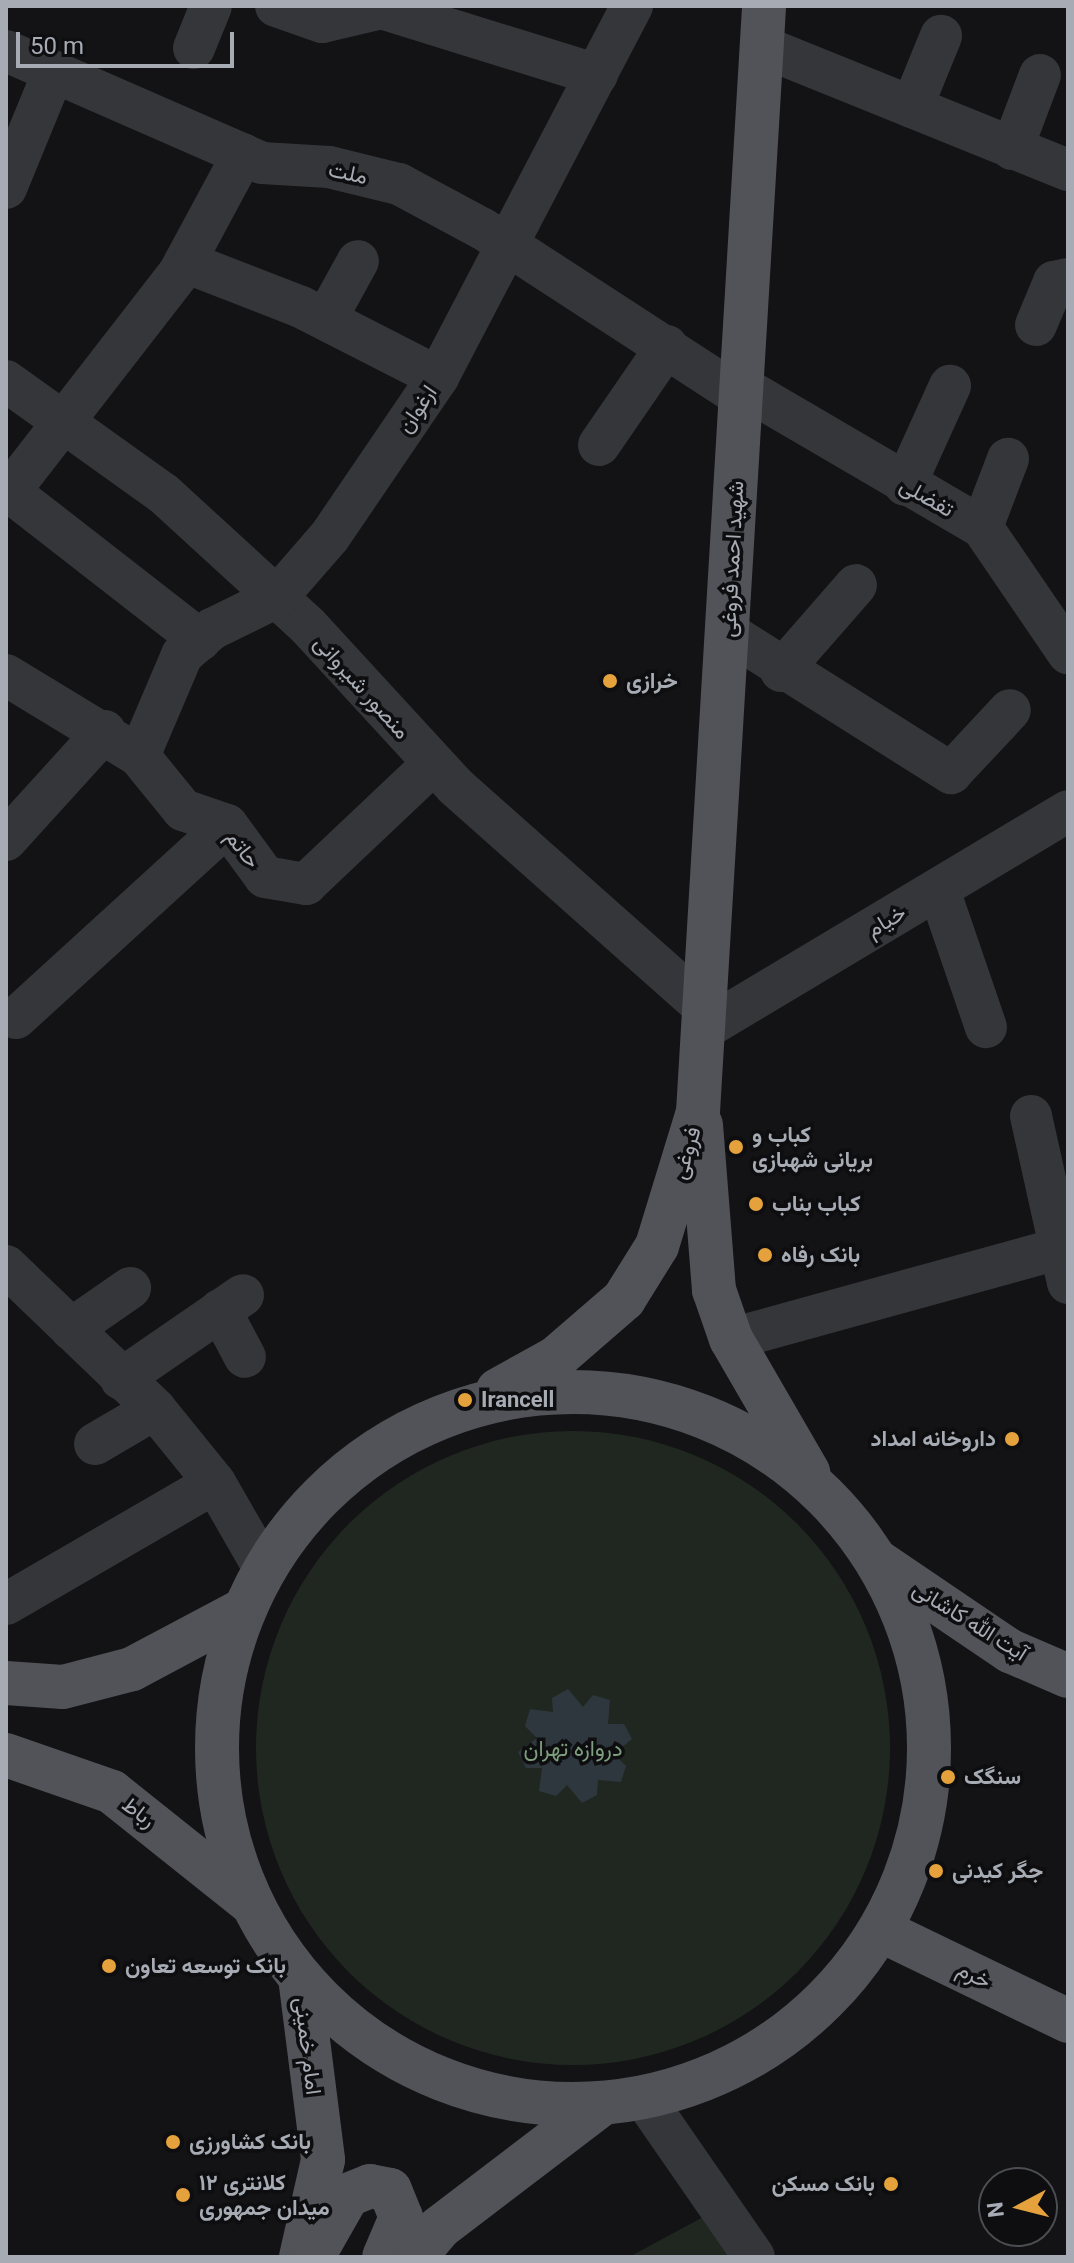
<!DOCTYPE html>
<meta charset="utf-8">
<style>
body{margin:0}
#map{position:relative;width:1074px;height:2263px;overflow:hidden;background:#131315;font-family:Roboto,Vazirmatn,sans-serif}
div>[style]{position:absolute}
.green>*{inset:0;background:#202720}
.round{border-radius:50%}
.water>*{inset:0;background:#2e373d}
.minor>*{height:42px;margin:-21px;padding:0 21px;transform-origin:21px;border-radius:21px;background:#35363a}
.major>*{height:44px;margin:-22px;padding:0 22px;transform-origin:22px;border-radius:22px;background:#515358}
.major>.ring{margin:-22px;padding:0;box-sizing:content-box;background:none;border:44px solid #515358;border-radius:50%}
.dots>*{width:22px;height:22px;translate:-50% -50%;box-sizing:border-box;border:4px solid #0e0e10;border-radius:50%}
span{translate:-50% -50%;white-space:nowrap;text-align:center;line-height:1.15;-webkit-text-stroke:7px #0e0e10;paint-order:stroke}
.street-label{font-size:22px;color:#a6abb4}
.poi-label{font-size:22px;color:#a6abb4;font-weight:700}
.left{translate:0 -50%;text-align:left}
.right{translate:-100% -50%;text-align:right}
.park-label{font-size:22px;color:#7e9e7e}
.frame{position:absolute;inset:0;border:8px solid #a6abb4;pointer-events:none}
.north{position:absolute;left:978px;top:2167px;width:80px;height:80px;box-sizing:border-box;background:#0e0e10;border:2px solid #4b4d52;border-radius:50%;rotate:263deg;font-size:22px;font-weight:700;line-height:32px;text-align:center;color:#a6abb4}
.north::after{content:'';display:block;margin:auto;width:28px;height:36px;background:#e5a23c;clip-path:polygon(50% 0,100% 100%,50% 72%,0 100%)}
.scale{position:absolute;left:16px;top:32px;width:218px;height:36px;box-sizing:border-box;border:4px solid #a6abb4;border-top:0;padding-left:10px;font-size:24px;line-height:28px;white-space:nowrap;color:#a6abb4;-webkit-text-stroke:6px #0e0e10;paint-order:stroke}
</style>
<div id="map">
<div class="green">
<i class="round" style="left:256px;top:1431px;width:634px;height:634px"></i>
<i style="clip-path:polygon(707px 2215px,735px 2257px,629px 2257px)"></i>
</div>
<div class="water">
<i style="clip-path:polygon(568px 1689px,583px 1707px,593px 1695px,610px 1700px,608px 1724px,624px 1724px,632px 1739px,614px 1754px,626px 1766px,621px 1782px,598px 1780px,597px 1795px,582px 1803px,567px 1785px,556px 1796px,539px 1791px,542px 1768px,526px 1768px,518px 1752px,537px 1738px,525px 1726px,530px 1709px,553px 1712px,552px 1698px)"></i>
</div>
<div class="minor">
<i style="left:276px;top:6px;width:49px;rotate:19.2deg"></i>
<i style="left:322px;top:22px;width:61px;rotate:-13.3deg"></i>
<i style="left:381px;top:8px;width:226px;rotate:17.2deg"></i>
<i style="left:761px;top:46px;width:331px;rotate:22deg"></i>
<i style="left:194px;top:48px;width:45px;rotate:-68deg"></i>
<i style="left:6px;top:51px;width:279px;rotate:23.6deg"></i>
<i style="left:262px;top:163px;width:67px;rotate:3.4deg"></i>
<i style="left:329px;top:167px;width:72px;rotate:13.7deg"></i>
<i style="left:399px;top:184px;width:95px;rotate:28.2deg"></i>
<i style="left:483px;top:229px;width:309px;rotate:33deg"></i>
<i style="left:912px;top:107px;width:77px;rotate:-67.8deg"></i>
<i style="left:1012px;top:149px;width:79px;rotate:-69.3deg"></i>
<i style="left:6px;top:188px;width:126px;rotate:-67.7deg"></i>
<i style="left:185px;top:262px;width:124px;rotate:21.2deg"></i>
<i style="left:301px;top:307px;width:154px;rotate:27.1deg"></i>
<i style="left:326px;top:319px;width:66px;rotate:-61.1deg"></i>
<i style="left:1036px;top:325px;width:47px;rotate:-67.3deg"></i>
<i style="left:1054px;top:282px;width:14px;rotate:-12deg"></i>
<i style="left:6px;top:381px;width:194px;rotate:35.6deg"></i>
<i style="left:164px;top:494px;width:195px;rotate:42.5deg"></i>
<i style="left:308px;top:626px;width:217px;rotate:47.4deg"></i>
<i style="left:455px;top:786px;width:334px;rotate:41.6deg"></i>
<i style="left:742px;top:387px;width:278px;rotate:30.3deg"></i>
<i style="left:982px;top:527px;width:153px;rotate:55.7deg"></i>
<i style="left:599px;top:445px;width:120px;rotate:-55.5deg"></i>
<i style="left:905px;top:485px;width:109px;rotate:-65.6deg"></i>
<i style="left:10px;top:492px;width:241px;rotate:37.9deg"></i>
<i style="left:6px;top:496px;width:282px;rotate:-52.2deg"></i>
<i style="left:179px;top:273px;width:135px;rotate:-61.7deg"></i>
<i style="left:982px;top:527px;width:73px;rotate:-69.1deg"></i>
<i style="left:727px;top:632px;width:265px;rotate:32.2deg"></i>
<i style="left:951px;top:773px;width:86px;rotate:-46.9deg"></i>
<i style="left:781px;top:671px;width:114px;rotate:-48.9deg"></i>
<i style="left:6px;top:675px;width:156px;rotate:31.3deg"></i>
<i style="left:139px;top:756px;width:70px;rotate:50.8deg"></i>
<i style="left:183px;top:810px;width:46px;rotate:18.8deg"></i>
<i style="left:227px;top:825px;width:64px;rotate:53.8deg"></i>
<i style="left:265px;top:877px;width:42px;rotate:9.7deg"></i>
<i style="left:306px;top:884px;width:175px;rotate:-43.4deg"></i>
<i style="left:139px;top:756px;width:110px;rotate:-66.9deg"></i>
<i style="left:182px;top:655px;width:40px;rotate:-41deg"></i>
<i style="left:212px;top:629px;width:72px;rotate:-26.2deg"></i>
<i style="left:277px;top:597px;width:81px;rotate:-49deg"></i>
<i style="left:330px;top:536px;width:192px;rotate:-55.8deg"></i>
<i style="left:438px;top:377px;width:419px;rotate:-62.4deg"></i>
<i style="left:6px;top:840px;width:147px;rotate:-47.8deg"></i>
<i style="left:939px;top:890px;width:145px;rotate:71.1deg"></i>
<i style="left:16px;top:1018px;width:286px;rotate:-42.4deg"></i>
<i style="left:704px;top:1029px;width:424px;rotate:-30.9deg"></i>
<i style="left:1031px;top:1116px;width:171px;rotate:77.5deg"></i>
<i style="left:6px;top:1266px;width:207px;rotate:43.8deg"></i>
<i style="left:155px;top:1409px;width:95px;rotate:51deg"></i>
<i style="left:215px;top:1483px;width:100px;rotate:60.1deg"></i>
<i style="left:220px;top:1310px;width:53px;rotate:62deg"></i>
<i style="left:71px;top:1329px;width:72px;rotate:-34.8deg"></i>
<i style="left:731px;top:1339px;width:350px;rotate:-15.4deg"></i>
<i style="left:121px;top:1379px;width:148px;rotate:-34.5deg"></i>
<i style="left:95px;top:1444px;width:69px;rotate:-30.3deg"></i>
<i style="left:6px;top:1604px;width:241px;rotate:-30.1deg"></i>
<i style="left:644px;top:2098px;width:193px;rotate:55.3deg"></i>
</div>
<div class="major">
<i style="left:701px;top:1125px;width:166px;rotate:85.5deg"></i>
<i style="left:714px;top:1290px;width:52px;rotate:70.9deg"></i>
<i style="left:731px;top:1339px;width:154px;rotate:59.9deg"></i>
<i style="left:498px;top:1390px;width:66px;rotate:-28.9deg"></i>
<i style="left:556px;top:1358px;width:90px;rotate:-40.9deg"></i>
<i style="left:624px;top:1299px;width:62px;rotate:-58.1deg"></i>
<i style="left:657px;top:1246px;width:140px;rotate:-73deg"></i>
<i style="left:698px;top:1112px;width:1108px;rotate:-86.58deg"></i>
<i class="ring" style="left:217px;top:1392px;width:668px;height:668px"></i>
<i style="left:877px;top:1561px;width:161px;rotate:34.1deg"></i>
<i style="left:1010px;top:1651px;width:63px;rotate:23.3deg"></i>
<i style="left:6px;top:1683px;width:57px;rotate:4deg"></i>
<i style="left:63px;top:1687px;width:71px;rotate:-14.6deg"></i>
<i style="left:132px;top:1669px;width:128px;rotate:-28deg"></i>
<i style="left:6px;top:1755px;width:112px;rotate:19.2deg"></i>
<i style="left:112px;top:1792px;width:176px;rotate:38.6deg"></i>
<i style="left:880px;top:1930px;width:209px;rotate:25.8deg"></i>
<i style="left:300px;top:1977px;width:184px;rotate:82.8deg"></i>
<i style="left:323px;top:2160px;width:99px;rotate:102.8deg"></i>
<i style="left:316px;top:2251px;width:64px;rotate:-60.3deg"></i>
<i style="left:348px;top:2195px;width:24px;rotate:-22deg"></i>
<i style="left:370px;top:2186px;width:20px;rotate:11deg"></i>
<i style="left:390px;top:2190px;width:29px;rotate:68deg"></i>
<i style="left:401px;top:2217px;width:43px;rotate:113deg"></i>
<i style="left:415px;top:2257px;width:38px;rotate:-50deg"></i>
<i style="left:439px;top:2228px;width:205px;rotate:-37.3deg"></i>
</div>
<div class="dots">
<i style="left:610px;top:681px;background:#e5a23c"></i>
<i style="left:736px;top:1147px;background:#e5a23c"></i>
<i style="left:756px;top:1204px;background:#e5a23c"></i>
<i style="left:765px;top:1255px;background:#e5a23c"></i>
<i style="left:465px;top:1400px;background:#e5a23c"></i>
<i style="left:1012px;top:1439px;background:#e5a23c"></i>
<i style="left:948px;top:1777px;background:#e5a23c"></i>
<i style="left:936px;top:1871px;background:#e5a23c"></i>
<i style="left:109px;top:1966px;background:#e5a23c"></i>
<i style="left:173px;top:2142px;background:#e5a23c"></i>
<i style="left:891px;top:2184px;background:#e5a23c"></i>
<i style="left:183px;top:2195px;background:#e5a23c"></i>
</div>
<div class="street-label">
<span style="left:348px;top:173px;rotate:12deg">ملت</span>
<span style="left:417px;top:409px;rotate:-56deg">ارغوان</span>
<span style="left:927px;top:497px;rotate:29deg">تفضلی</span>
<span style="left:732px;top:559px;rotate:-87deg">شهید احمد فروغی</span>
<span style="left:362px;top:687px;rotate:48deg">منصور شیروانی</span>
<span style="left:243px;top:849px;rotate:52deg">حاتم</span>
<span style="left:886px;top:921px;rotate:-31deg">خیام</span>
<span style="left:686px;top:1153px;rotate:-73deg">فروغی</span>
<span style="left:970px;top:1621px;rotate:32deg">آیت الله کاشانی</span>
<span style="left:139px;top:1812px;rotate:37deg">رباط</span>
<span style="left:974px;top:1975px;rotate:26deg">خرم</span>
<span style="left:308px;top:2046px;rotate:83deg">امام خمینی</span>
</div>
<div class="poi-label">
<span class="left" style="left:626px;top:681px">خرازی</span>
<span class="left" style="left:752px;top:1147px">کباب و<br>بریانی شهبازی</span>
<span class="left" style="left:772px;top:1204px">کباب بناب</span>
<span class="left" style="left:781px;top:1255px">بانک رفاه</span>
<span class="left" style="left:481px;top:1400px">Irancell</span>
<span class="right" style="left:996px;top:1439px">داروخانه امداد</span>
<span class="left" style="left:964px;top:1777px">سنگک</span>
<span class="left" style="left:952px;top:1871px">جگر کیدنی</span>
<span class="left" style="left:125px;top:1966px">بانک توسعه تعاون</span>
<span class="left" style="left:189px;top:2142px">بانک کشاورزی</span>
<span class="left" style="left:199px;top:2195px">کلانتری ۱۲<br>میدان جمهوری</span>
<span class="right" style="left:875px;top:2184px">بانک مسکن</span>
</div>
<div class="park-label">
<span style="left:573px;top:1749px">دروازه تهران</span>
</div>
<div class="frame"></div>
<div class="north">N</div>
<div class="scale">50 m</div>
</div>
